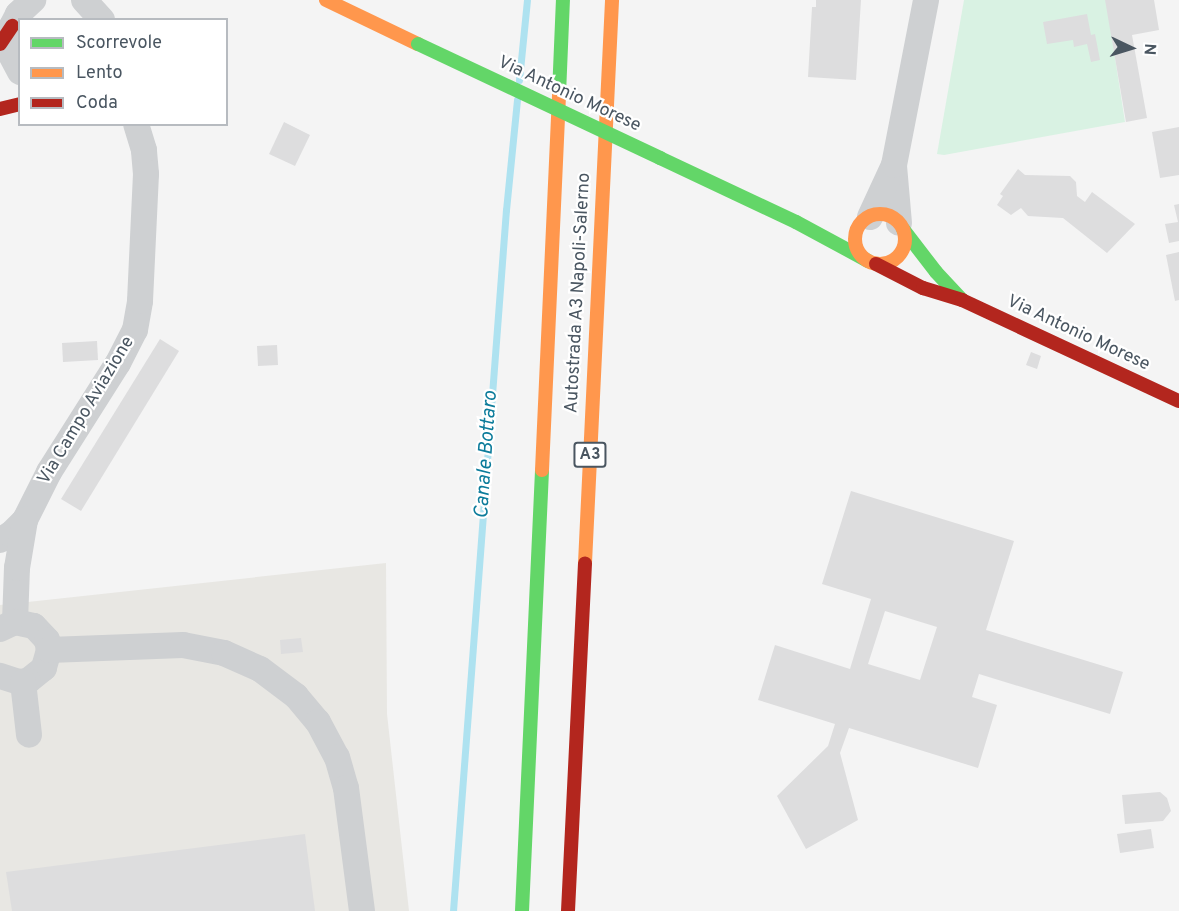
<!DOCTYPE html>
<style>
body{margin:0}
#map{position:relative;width:1179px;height:911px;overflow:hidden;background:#f4f4f4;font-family:Overpass,sans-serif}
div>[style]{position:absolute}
.commercial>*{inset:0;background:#e8e7e3}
.green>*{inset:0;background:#d9f2e3}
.stream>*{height:7px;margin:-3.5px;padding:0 3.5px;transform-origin:3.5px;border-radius:3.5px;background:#aee2f0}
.building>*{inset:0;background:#ddddde}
.street>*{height:26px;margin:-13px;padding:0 13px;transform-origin:13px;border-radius:13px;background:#ced0d2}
.fast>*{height:14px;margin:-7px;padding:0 7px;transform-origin:7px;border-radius:7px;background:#63d668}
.slow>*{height:14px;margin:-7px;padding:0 7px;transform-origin:7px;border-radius:7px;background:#ff974d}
.slow>.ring{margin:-7px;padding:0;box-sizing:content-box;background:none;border:14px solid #ff974d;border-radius:50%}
.jam>*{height:14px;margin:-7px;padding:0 7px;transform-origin:7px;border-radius:7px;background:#b3261e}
.fast-bridge>*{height:14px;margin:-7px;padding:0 7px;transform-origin:7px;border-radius:7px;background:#63d668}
span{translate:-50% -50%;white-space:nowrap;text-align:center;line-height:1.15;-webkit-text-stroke:4.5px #fff;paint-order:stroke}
.shield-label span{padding:2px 4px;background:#fff;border:2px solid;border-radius:4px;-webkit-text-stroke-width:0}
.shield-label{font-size:16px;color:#4a5661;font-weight:700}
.street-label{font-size:18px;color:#4a5661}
.water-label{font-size:20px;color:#0c7c9b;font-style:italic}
.legend{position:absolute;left:18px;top:18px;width:210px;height:108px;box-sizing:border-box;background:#fff;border:2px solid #b7bbc0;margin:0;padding:8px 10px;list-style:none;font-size:18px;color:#4a5661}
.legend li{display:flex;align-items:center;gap:12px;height:30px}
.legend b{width:30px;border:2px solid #b7bbc0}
.north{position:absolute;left:1101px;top:18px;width:60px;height:60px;-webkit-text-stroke:4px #fff;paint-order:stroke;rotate:94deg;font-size:16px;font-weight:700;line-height:24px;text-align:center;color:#4a5661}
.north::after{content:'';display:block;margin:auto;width:21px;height:27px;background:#4a5661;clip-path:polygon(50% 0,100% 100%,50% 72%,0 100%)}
</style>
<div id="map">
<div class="commercial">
<i style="clip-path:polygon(386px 563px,387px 714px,409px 911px,0 911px,0 605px)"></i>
</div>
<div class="green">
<i style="clip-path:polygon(964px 0,1106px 0,1125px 122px,944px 155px,937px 154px)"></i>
</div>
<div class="stream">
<i style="left:519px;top:80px;width:80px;rotate:-84.3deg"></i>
<i style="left:453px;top:911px;width:703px;rotate:-85.68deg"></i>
<i style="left:506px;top:210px;width:111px;rotate:-84.3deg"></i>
</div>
<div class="building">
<i style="clip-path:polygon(816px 0,861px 0,856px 80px,808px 77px,812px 7px,816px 7px)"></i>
<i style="clip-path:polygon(1105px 0,1154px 0,1159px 30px,1132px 35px,1147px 118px,1126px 122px)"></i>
<i style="clip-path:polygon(1087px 14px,1091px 35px,1095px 34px,1100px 60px,1091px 62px,1087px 44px,1074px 47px,1073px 40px,1047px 44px,1043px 22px)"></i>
<i style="clip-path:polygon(284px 122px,310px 135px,295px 166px,269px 154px)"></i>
<i style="clip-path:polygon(1179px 127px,1179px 175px,1160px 178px,1152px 132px)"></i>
<i style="clip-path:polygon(1018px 169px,1025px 175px,1070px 176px,1076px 182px,1077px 196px,1085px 202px,1092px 192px,1135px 224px,1107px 253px,1063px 218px,1028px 216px,1021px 208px,1011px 215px,997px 205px,1003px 196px,1000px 194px)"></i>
<i style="clip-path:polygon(1179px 204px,1179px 241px,1169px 243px,1165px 224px,1178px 222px,1174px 205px)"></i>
<i style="clip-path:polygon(1179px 252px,1179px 300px,1175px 301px,1166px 255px)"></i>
<i style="clip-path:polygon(160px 339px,179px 351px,81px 511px,61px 499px)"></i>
<i style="clip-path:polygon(97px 341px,98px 360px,63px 362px,62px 343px)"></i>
<i style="clip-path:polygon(277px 345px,278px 365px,258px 366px,257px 346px)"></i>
<i style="clip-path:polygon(1031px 352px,1041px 356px,1037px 369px,1026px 365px)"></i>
<i style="clip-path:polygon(evenodd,851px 491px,1014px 541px,986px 630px,1123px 672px,1110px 714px,979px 674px,972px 697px,997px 705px,978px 768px,849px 728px,840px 753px,858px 820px,806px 849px,777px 796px,828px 746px,835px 724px,758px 700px,775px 645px,850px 669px,871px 599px,822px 584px,851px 491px,885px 611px,937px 627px,920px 680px,868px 664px,885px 611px)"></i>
<i style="clip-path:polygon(301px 638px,303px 652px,281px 654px,280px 640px)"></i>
<i style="clip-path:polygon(1160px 792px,1167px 798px,1171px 811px,1163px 821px,1125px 824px,1122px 795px)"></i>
<i style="clip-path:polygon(1151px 829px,1154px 848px,1120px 853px,1117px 834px)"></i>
<i style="clip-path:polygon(305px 834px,315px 911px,12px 911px,6px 872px)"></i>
</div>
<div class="street">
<i style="left:84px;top:0;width:27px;rotate:48deg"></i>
<i style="left:20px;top:72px;width:21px;rotate:-118deg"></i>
<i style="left:10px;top:53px;width:27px;rotate:-86deg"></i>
<i style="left:12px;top:26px;width:13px;rotate:-63deg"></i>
<i style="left:18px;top:14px;width:21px;rotate:-43deg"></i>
<i style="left:894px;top:166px;width:57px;rotate:85deg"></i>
<i style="left:870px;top:217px;width:57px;rotate:-65.2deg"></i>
<i style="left:894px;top:165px;width:168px;rotate:-79deg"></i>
<i style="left:0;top:540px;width:13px;rotate:-29deg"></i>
<i style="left:11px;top:534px;width:20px;rotate:-45deg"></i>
<i style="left:25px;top:520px;width:54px;rotate:-63.4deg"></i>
<i style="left:49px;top:472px;width:129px;rotate:-57.7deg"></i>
<i style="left:118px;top:363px;width:37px;rotate:-63deg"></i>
<i style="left:135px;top:330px;width:29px;rotate:-80deg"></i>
<i style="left:140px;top:301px;width:127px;rotate:-87.3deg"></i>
<i style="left:146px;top:174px;width:24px;rotate:-95deg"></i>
<i style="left:144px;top:150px;width:27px;rotate:-107deg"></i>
<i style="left:15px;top:622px;width:54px;rotate:-87.9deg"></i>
<i style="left:17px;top:568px;width:49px;rotate:-80.5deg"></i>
<i style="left:0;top:629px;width:17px;rotate:-25deg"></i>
<i style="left:15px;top:622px;width:19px;rotate:12deg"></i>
<i style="left:34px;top:626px;width:19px;rotate:47deg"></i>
<i style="left:47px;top:640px;width:10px;rotate:79deg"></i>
<i style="left:49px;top:650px;width:19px;rotate:106deg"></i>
<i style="left:44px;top:668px;width:21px;rotate:141deg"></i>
<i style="left:28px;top:681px;width:9px;rotate:174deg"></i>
<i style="left:19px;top:682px;width:20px;rotate:-162deg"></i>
<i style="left:49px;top:650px;width:134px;rotate:-2.1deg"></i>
<i style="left:183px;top:645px;width:42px;rotate:11deg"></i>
<i style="left:224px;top:653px;width:39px;rotate:24deg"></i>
<i style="left:260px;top:669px;width:45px;rotate:36.9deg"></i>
<i style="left:296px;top:696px;width:34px;rotate:50deg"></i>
<i style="left:318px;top:722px;width:40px;rotate:62deg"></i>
<i style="left:337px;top:757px;width:32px;rotate:74deg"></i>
<i style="left:346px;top:788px;width:124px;rotate:82.6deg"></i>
<i style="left:23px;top:682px;width:53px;rotate:83.5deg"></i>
</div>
<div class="fast">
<i style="left:559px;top:94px;width:94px;rotate:-87.6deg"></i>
<i style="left:660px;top:158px;width:150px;rotate:25.2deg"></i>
<i style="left:796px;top:222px;width:82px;rotate:28.4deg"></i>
<i style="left:903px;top:229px;width:54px;rotate:52.5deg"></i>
<i style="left:936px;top:272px;width:38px;rotate:47deg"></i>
<i style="left:522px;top:911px;width:441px;rotate:-87.4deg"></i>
</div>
<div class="slow">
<i style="left:326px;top:0;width:102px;rotate:25.6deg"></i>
<i class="ring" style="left:855px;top:214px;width:36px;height:36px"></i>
<i style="left:542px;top:470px;width:376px;rotate:-87.4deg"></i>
<i style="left:585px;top:563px;width:564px;rotate:-87.25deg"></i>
</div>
<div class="jam">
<i style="left:0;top:44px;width:22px;rotate:-56deg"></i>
<i style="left:0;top:109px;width:21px;rotate:-14deg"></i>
<i style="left:876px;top:264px;width:53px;rotate:27.1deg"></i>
<i style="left:923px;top:288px;width:41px;rotate:17.1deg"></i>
<i style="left:962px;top:300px;width:239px;rotate:25deg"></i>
<i style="left:568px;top:911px;width:348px;rotate:-87.2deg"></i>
</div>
<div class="fast-bridge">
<i style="left:418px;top:44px;width:268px;rotate:25.2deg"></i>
</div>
<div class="shield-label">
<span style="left:590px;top:455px">A3</span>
</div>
<div class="street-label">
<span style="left:569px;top:95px;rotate:25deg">Via Antonio Morese</span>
<span style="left:579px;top:293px;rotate:-87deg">Autostrada A3 Napoli-Salerno</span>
<span style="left:1078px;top:334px;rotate:25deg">Via Antonio Morese</span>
<span style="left:87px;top:411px;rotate:-59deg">Via Campo Aviazione</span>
</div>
<div class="water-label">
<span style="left:487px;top:455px;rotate:-86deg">Canale Bottaro</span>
</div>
<ul class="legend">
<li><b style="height:8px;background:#63d668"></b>Scorrevole</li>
<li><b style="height:8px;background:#ff974d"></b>Lento</li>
<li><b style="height:8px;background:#b3261e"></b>Coda</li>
</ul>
<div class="north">N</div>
</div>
